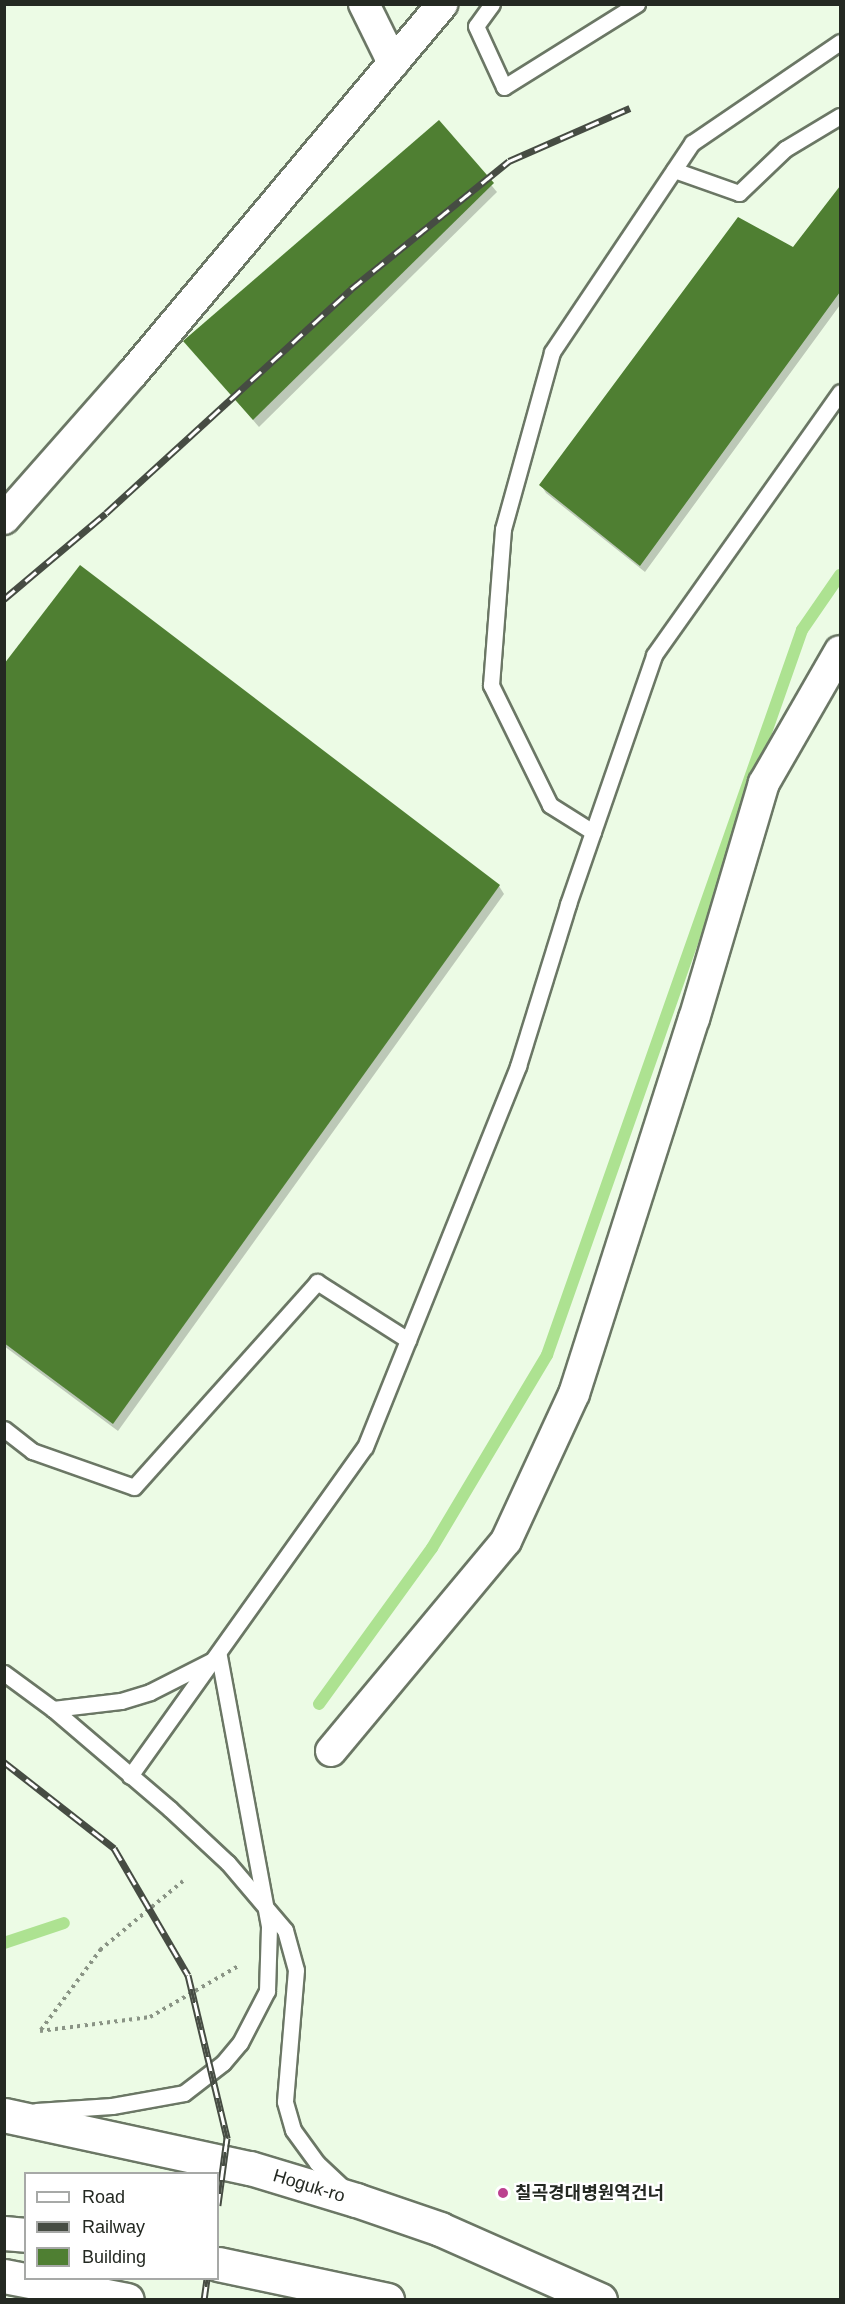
<!DOCTYPE html>
<meta charset="utf-8">
<style>
body{margin:0}
#map{position:relative;width:845px;height:2304px;overflow:hidden;background:#ecfbe5;font-family:Helvetica,"Noto Sans KR",sans-serif}
div>[style]{position:absolute}
.shadow>*{inset:0;background:#0003}
.stream>*{height:12px;margin:-6px;padding:0 6px;transform-origin:6px;border-radius:6px;background:#ade291}
.building>*{inset:0;background:#4f7f32}
.path>*{height:4px;margin-top:-2px;transform-origin:0;background:repeating-linear-gradient(90deg,#8a9485 0 3px,transparent 0 7.5px)}
.roads{filter:drop-shadow(2px 0 #6b7765) drop-shadow(-2px 0 #6b7765) drop-shadow(0 2px #6b7765) drop-shadow(0 -2px #6b7765)}
.lane>*{height:15px;margin:-7.5px;padding:0 7.5px;transform-origin:7.5px;border-radius:7.5px;background:#fff}
.street>*{height:30px;margin:-15px;padding:0 15px;transform-origin:15px;border-radius:15px;background:#fff}
.secondary>*{height:33px;margin:-16.5px;padding:0 16.5px;transform-origin:16.5px;border-radius:16.5px;background:#fff}
.highway>*{height:33px;margin:-16.5px;padding:0 16.5px;transform-origin:16.5px;border-radius:16.5px;background:#fff}
.rail>*{height:7px;margin-top:-3.5px;transform-origin:0;background:repeating-linear-gradient(90deg,#fff 0 14px,#464c43 0 28px);box-sizing:border-box;border-block:2px solid #464c43}
.dots>*{width:16px;height:16px;translate:-50% -50%;box-sizing:border-box;border:3px solid #fff;border-radius:50%}
span{translate:-50% -50%;white-space:nowrap;text-align:center;line-height:1.15;-webkit-text-stroke:4.5px #fff;paint-order:stroke}
.street-label{font-size:18px;color:#242922}
.poi-label{font-size:18px;color:#242922;font-weight:700}
.left{translate:0 -50%;text-align:left}
.frame{position:absolute;inset:0;border:6px solid #242922;pointer-events:none}
.legend{position:absolute;left:24px;top:2172px;width:195px;height:108px;box-sizing:border-box;background:#fff;border:2px solid #a7a9a7;margin:0;padding:8px 10px;list-style:none;font-size:18px;color:#242922}
.legend li{display:flex;align-items:center;gap:12px;height:30px}
.legend b{width:30px;border:2px solid #a7a9a7}
</style>
<div id="map">
<div class="shadow">
<i style="clip-path:polygon(439px 122px,497px 192px,259px 427px,185px 341px)"></i>
<i style="clip-path:polygon(840px 188px,840px 305px,645px 572px,546px 493px,541px 485px,794px 249px)"></i>
<i style="clip-path:polygon(4px 666px,499px 886px,504px 894px,118px 1431px,4px 1346px)"></i>
</div>
<div class="stream">
<i style="left:319px;top:1704px;width:193px;rotate:-54.1deg"></i>
<i style="left:432px;top:1548px;width:225px;rotate:-59.2deg"></i>
<i style="left:547px;top:1355px;width:769px;rotate:-70.62deg"></i>
<i style="left:802px;top:630px;width:67px;rotate:-55.4deg"></i>
<i style="left:4px;top:1943px;width:63px;rotate:-18.4deg"></i>
</div>
<div class="building">
<i style="clip-path:polygon(439px 120px,494px 183px,253px 420px,183px 341px)"></i>
<i style="clip-path:polygon(840px 186px,840px 292px,640px 566px,539px 485px,738px 217px,793px 247px)"></i>
<i style="clip-path:polygon(80px 565px,500px 885px,113px 1424px,4px 1343px,4px 664px)"></i>
</div>
<div class="path">
<i style="left:183px;top:1881px;width:107px;rotate:140.3deg"></i>
<i style="left:101px;top:1949px;width:102px;rotate:126.6deg"></i>
<i style="left:40px;top:2031px;width:111px;rotate:-7.3deg"></i>
<i style="left:150px;top:2017px;width:104px;rotate:-30deg"></i>
</div>
<div class="roads">
<div class="lane">
<i style="left:492px;top:4px;width:27px;rotate:126deg"></i>
<i style="left:476px;top:26px;width:67px;rotate:65.3deg"></i>
<i style="left:504px;top:87px;width:157px;rotate:-32deg"></i>
<i style="left:674px;top:170px;width:69px;rotate:19.5deg"></i>
<i style="left:739px;top:193px;width:64px;rotate:-43.7deg"></i>
<i style="left:785px;top:149px;width:64px;rotate:-31deg"></i>
<i style="left:593px;top:832px;width:51px;rotate:-147.9deg"></i>
<i style="left:550px;top:805px;width:134px;rotate:-116.2deg"></i>
<i style="left:491px;top:685px;width:156px;rotate:-85.6deg"></i>
<i style="left:503px;top:529px;width:184px;rotate:-74.5deg"></i>
<i style="left:552px;top:352px;width:252px;rotate:-56.2deg"></i>
<i style="left:692px;top:143px;width:179px;rotate:-34.3deg"></i>
<i style="left:4px;top:1429px;width:36px;rotate:38deg"></i>
<i style="left:32px;top:1451px;width:108px;rotate:19.4deg"></i>
<i style="left:134px;top:1487px;width:275px;rotate:-48.2deg"></i>
<i style="left:317px;top:1282px;width:108px;rotate:32.5deg"></i>
<i style="left:4px;top:1673px;width:61px;rotate:36.3deg"></i>
<i style="left:53px;top:1709px;width:154px;rotate:40.5deg"></i>
<i style="left:170px;top:1809px;width:79px;rotate:43deg"></i>
<i style="left:228px;top:1863px;width:88px;rotate:49.6deg"></i>
<i style="left:285px;top:1930px;width:41px;rotate:74.6deg"></i>
<i style="left:296px;top:1970px;width:132px;rotate:94.8deg"></i>
<i style="left:285px;top:2102px;width:29px;rotate:74deg"></i>
<i style="left:293px;top:2130px;width:41px;rotate:54deg"></i>
<i style="left:317px;top:2163px;width:35px;rotate:43deg"></i>
<i style="left:53px;top:1709px;width:68px;rotate:-6.7deg"></i>
<i style="left:121px;top:1701px;width:30px;rotate:-17deg"></i>
<i style="left:150px;top:1692px;width:68px;rotate:-26.9deg"></i>
<i style="left:130px;top:1776px;width:404px;rotate:-54.5deg"></i>
<i style="left:365px;top:1447px;width:411px;rotate:-68.1deg"></i>
<i style="left:518px;top:1066px;width:170px;rotate:-72.8deg"></i>
<i style="left:568px;top:904px;width:263px;rotate:-70.9deg"></i>
<i style="left:654px;top:655px;width:322px;rotate:-54.7deg"></i>
<i style="left:36px;top:2111px;width:76px;rotate:-3.8deg"></i>
<i style="left:112px;top:2106px;width:73px;rotate:-10.2deg"></i>
<i style="left:184px;top:2093px;width:49px;rotate:-37.6deg"></i>
<i style="left:223px;top:2063px;width:26px;rotate:-50deg"></i>
<i style="left:240px;top:2043px;width:59px;rotate:-62.6deg"></i>
<i style="left:267px;top:1991px;width:65px;rotate:-88.2deg"></i>
<i style="left:269px;top:1926px;width:275px;rotate:-100.5deg"></i>
</div>
<div class="street">
<i style="left:364px;top:4px;width:66px;rotate:63.8deg"></i>
<i style="left:4px;top:519px;width:193px;rotate:-48.6deg"></i>
<i style="left:132px;top:374px;width:483px;rotate:-50deg"></i>
<i style="left:331px;top:1751px;width:273px;rotate:-50.2deg"></i>
<i style="left:506px;top:1541px;width:162px;rotate:-65.2deg"></i>
<i style="left:574px;top:1394px;width:394px;rotate:-72.3deg"></i>
<i style="left:694px;top:1019px;width:246px;rotate:-73.5deg"></i>
<i style="left:764px;top:783px;width:152px;rotate:-60.1deg"></i>
</div>
<div class="secondary">
<i style="left:4px;top:2115px;width:252px;rotate:12.2deg"></i>
<i style="left:250px;top:2168px;width:111px;rotate:16.8deg"></i>
<i style="left:356px;top:2200px;width:89px;rotate:19deg"></i>
<i style="left:440px;top:2229px;width:175px;rotate:23.9deg"></i>
</div>
<div class="highway">
<i style="left:4px;top:2233px;width:22px;rotate:5deg"></i>
<i style="left:218px;top:2264px;width:173px;rotate:12deg"></i>
<i style="left:4px;top:2276px;width:125px;rotate:11deg"></i>
</div>
</div>
<div class="rail">
<i style="left:4px;top:599px;width:133px;rotate:-40.1deg"></i>
<i style="left:106px;top:513px;width:332px;rotate:-42.4deg"></i>
<i style="left:351px;top:289px;width:203px;rotate:-39deg"></i>
<i style="left:509px;top:161px;width:132px;rotate:-23.7deg"></i>
<i style="left:4px;top:1762px;width:140px;rotate:38deg"></i>
<i style="left:114px;top:1848px;width:147px;rotate:59.8deg"></i>
<i style="left:188px;top:1975px;width:168px;rotate:76.5deg"></i>
<i style="left:227px;top:2138px;width:68px;rotate:97.7deg"></i>
<i style="left:204px;top:2300px;width:22px;rotate:-82deg"></i>
</div>
<div class="dots">
<i style="left:503px;top:2193px;background:#bc408f"></i>
</div>
<div class="street-label">
<span style="left:309px;top:2186px;rotate:17deg">Hoguk-ro</span>
</div>
<div class="poi-label">
<span class="left" style="left:515px;top:2193px">칠곡경대병원역건너</span>
</div>
<div class="frame"></div>
<ul class="legend">
<li><b style="height:8px;background:#fff"></b>Road</li>
<li><b style="height:8px;background:#464c43"></b>Railway</li>
<li><b style="height:16px;background:#4f7f32"></b>Building</li>
</ul>
</div>
